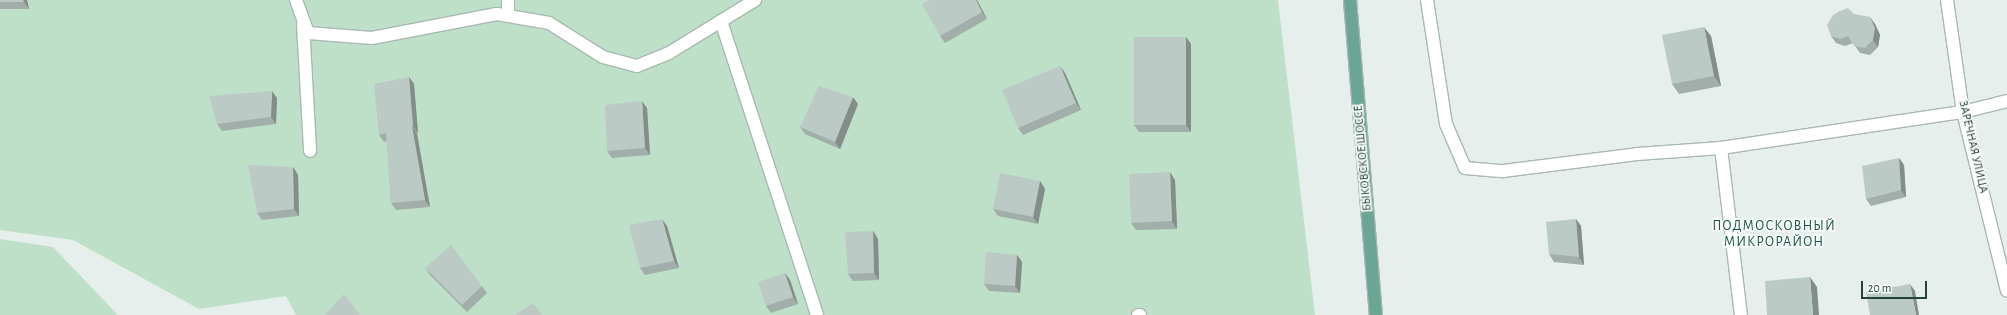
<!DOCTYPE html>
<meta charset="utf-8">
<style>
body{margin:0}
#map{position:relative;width:2007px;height:315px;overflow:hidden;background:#e6efeb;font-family:"Alegreya Sans",sans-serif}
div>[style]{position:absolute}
.green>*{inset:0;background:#bfe0c8}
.roads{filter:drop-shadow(1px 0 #a8b8b2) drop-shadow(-1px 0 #a8b8b2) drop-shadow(0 1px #a8b8b2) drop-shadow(0 -1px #a8b8b2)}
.minor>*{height:12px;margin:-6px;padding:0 6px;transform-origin:6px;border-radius:6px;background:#fff}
.major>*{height:12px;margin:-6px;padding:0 6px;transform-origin:6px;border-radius:6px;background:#6aa596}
.wall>*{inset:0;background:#a1aea9}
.shaded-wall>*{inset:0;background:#838d89}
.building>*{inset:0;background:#bbcac4}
span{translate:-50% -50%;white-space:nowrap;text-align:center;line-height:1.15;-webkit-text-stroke:3.5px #f7fbf9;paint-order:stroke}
.street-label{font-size:12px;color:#24423a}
.quarter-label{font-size:14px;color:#1f5548;letter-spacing:1px}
.scale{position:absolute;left:1861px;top:281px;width:66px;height:18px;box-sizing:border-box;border:2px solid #24423a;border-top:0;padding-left:5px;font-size:12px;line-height:14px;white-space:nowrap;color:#24423a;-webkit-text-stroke:3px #f7fbf9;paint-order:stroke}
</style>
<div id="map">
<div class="green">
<i style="clip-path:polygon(0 0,1278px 0,1315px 315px,296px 315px,286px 296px,199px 309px,73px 240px,0 230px)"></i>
<i style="clip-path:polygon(0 239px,53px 247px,118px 315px,0 315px)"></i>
</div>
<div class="roads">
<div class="minor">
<i style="left:296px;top:0;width:35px;rotate:70deg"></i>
<i style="left:308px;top:33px;width:64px;rotate:4.5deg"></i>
<i style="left:372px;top:38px;width:127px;rotate:-10.9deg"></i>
<i style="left:497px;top:14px;width:53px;rotate:9.8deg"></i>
<i style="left:549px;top:23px;width:64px;rotate:32.2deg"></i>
<i style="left:603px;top:57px;width:35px;rotate:15deg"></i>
<i style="left:637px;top:66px;width:35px;rotate:-22deg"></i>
<i style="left:669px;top:53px;width:101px;rotate:-31.6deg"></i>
<i style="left:508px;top:0;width:16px;rotate:90deg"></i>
<i style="left:1427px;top:0;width:125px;rotate:81.3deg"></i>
<i style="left:1446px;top:124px;width:48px;rotate:66.6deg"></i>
<i style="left:1465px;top:168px;width:38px;rotate:5deg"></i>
<i style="left:1503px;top:171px;width:135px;rotate:-7.2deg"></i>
<i style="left:1637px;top:154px;width:84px;rotate:-4.1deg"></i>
<i style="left:1721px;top:148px;width:245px;rotate:-8.5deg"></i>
<i style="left:1963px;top:112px;width:45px;rotate:-14deg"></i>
<i style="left:1947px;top:0;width:113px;rotate:81.9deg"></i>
<i style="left:1963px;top:112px;width:184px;rotate:76.2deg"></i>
<i style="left:721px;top:21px;width:309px;rotate:71.9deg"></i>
<i style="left:303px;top:24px;width:127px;rotate:86.8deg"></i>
<i style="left:1721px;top:148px;width:168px;rotate:83.2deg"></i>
<i style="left:1138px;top:315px;width:2px"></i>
</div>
<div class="major">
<i style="left:1350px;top:0;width:316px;rotate:85.3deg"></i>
</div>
</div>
<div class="wall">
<i style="clip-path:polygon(0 0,27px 0,29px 9px,0 9px)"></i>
<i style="clip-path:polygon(977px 0,987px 19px,945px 43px,940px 36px)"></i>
<i style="clip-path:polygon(1854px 14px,1875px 24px,1880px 35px,1878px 47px,1870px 55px,1860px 53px,1853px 43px,1845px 46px,1836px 43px,1831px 36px)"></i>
<i style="clip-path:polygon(1711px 36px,1721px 86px,1679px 94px,1672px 84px)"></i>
<i style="clip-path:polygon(1186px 37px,1191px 44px,1191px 132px,1139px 132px,1134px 125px)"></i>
<i style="clip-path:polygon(1065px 73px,1081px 110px,1023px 135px,1018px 128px)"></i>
<i style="clip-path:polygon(409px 77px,414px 84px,418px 133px,417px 134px,430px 207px,396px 210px,391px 203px,387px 141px,384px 142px,379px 135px)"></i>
<i style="clip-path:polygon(277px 98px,276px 124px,222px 131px,217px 124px)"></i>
<i style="clip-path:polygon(858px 104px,840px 149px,805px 134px,800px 127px)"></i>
<i style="clip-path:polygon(647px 108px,650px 155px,612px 158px,607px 151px)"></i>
<i style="clip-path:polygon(1899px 158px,1904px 165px,1906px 197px,1871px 206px,1866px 199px)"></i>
<i style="clip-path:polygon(293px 167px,298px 175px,299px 216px,262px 220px,257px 213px)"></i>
<i style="clip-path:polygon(1175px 180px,1177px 229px,1136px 230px,1131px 223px)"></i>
<i style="clip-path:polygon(1040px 181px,1045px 189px,1038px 224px,998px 216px,993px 209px)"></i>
<i style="clip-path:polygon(1576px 219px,1581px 226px,1584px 265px,1554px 262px,1549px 254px)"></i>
<i style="clip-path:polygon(667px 226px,679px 268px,645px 275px,640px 268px)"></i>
<i style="clip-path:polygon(873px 231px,878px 239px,879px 280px,853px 281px,848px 274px)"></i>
<i style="clip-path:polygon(1017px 255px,1022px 262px,1020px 293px,989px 291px,984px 284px)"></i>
<i style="clip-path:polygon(425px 268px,482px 286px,487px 293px,467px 312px,430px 275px)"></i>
<i style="clip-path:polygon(785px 273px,790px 280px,798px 304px,771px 313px,766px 306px)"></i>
</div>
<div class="shaded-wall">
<i style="clip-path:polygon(23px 0,27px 0,29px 9px,24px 2px)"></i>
<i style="clip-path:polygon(976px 0,977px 0,987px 19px,982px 12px)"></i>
<i style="clip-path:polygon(1870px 17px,1875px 24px,1880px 35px,1878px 47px,1873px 40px)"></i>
<i style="clip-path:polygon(1704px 27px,1711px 36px,1721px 86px,1714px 76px)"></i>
<i style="clip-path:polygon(1186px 37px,1191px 44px,1191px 132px,1186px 125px)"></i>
<i style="clip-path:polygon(1060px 66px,1065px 73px,1081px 110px,1076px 103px)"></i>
<i style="clip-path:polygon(409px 77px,414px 84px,418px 133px,413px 126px)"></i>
<i style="clip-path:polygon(272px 91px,277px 98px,276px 124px,271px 117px)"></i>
<i style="clip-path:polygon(853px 97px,858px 104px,840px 149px,835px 142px)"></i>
<i style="clip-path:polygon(642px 101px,647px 108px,650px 155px,645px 148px)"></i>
<i style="clip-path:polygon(412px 126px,417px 134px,430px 207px,425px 200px)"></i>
<i style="clip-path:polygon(1899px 158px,1904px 165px,1906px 197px,1901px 190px)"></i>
<i style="clip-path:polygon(293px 167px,298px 175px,299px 216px,294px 209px)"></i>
<i style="clip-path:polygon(1170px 172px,1175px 180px,1177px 229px,1172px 221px)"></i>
<i style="clip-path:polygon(1040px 181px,1045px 189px,1038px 224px,1033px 217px)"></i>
<i style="clip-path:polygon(662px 219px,667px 226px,679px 268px,674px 261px)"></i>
<i style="clip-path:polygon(1576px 219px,1581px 226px,1584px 265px,1579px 257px)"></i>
<i style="clip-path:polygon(873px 231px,878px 239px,879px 280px,874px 273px)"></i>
<i style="clip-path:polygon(1017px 255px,1022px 262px,1020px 293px,1015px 286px)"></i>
<i style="clip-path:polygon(785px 273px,790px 280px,798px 304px,793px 297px)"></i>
<i style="clip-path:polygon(1810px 277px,1817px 287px,1819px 315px,1813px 315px)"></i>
<i style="clip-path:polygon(1910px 284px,1915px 291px,1919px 315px,1916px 315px)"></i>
</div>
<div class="building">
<i style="clip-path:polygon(0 0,23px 0,24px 2px,0 2px)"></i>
<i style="clip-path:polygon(929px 0,976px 0,982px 12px,940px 36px,922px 4px)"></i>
<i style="clip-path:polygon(1848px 8px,1854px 14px,1870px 17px,1875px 28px,1873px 40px,1865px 48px,1854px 46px,1848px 36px,1840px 39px,1831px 36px,1827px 25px,1833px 15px,1840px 11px)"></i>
<i style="clip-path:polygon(1704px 27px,1714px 76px,1672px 84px,1662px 35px)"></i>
<i style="clip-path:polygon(1134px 37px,1186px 37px,1186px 125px,1134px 125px)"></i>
<i style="clip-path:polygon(1060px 66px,1076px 103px,1018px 128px,1002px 90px)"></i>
<i style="clip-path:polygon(409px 77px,413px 126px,412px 126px,425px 200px,391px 203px,386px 133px,379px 135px,374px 84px)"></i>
<i style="clip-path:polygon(819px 86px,853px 97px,835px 142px,800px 127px)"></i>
<i style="clip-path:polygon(272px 91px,271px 117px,217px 124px,209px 96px)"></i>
<i style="clip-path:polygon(642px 101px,645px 148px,607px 151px,605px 105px)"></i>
<i style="clip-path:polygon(1899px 158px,1901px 190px,1866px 199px,1862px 166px)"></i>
<i style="clip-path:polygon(248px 165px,293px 167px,294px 209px,257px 213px)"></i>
<i style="clip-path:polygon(1170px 172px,1172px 221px,1131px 223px,1129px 174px)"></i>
<i style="clip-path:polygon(1000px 173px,1040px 181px,1033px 217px,993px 209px)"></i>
<i style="clip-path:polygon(662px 219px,674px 261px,640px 268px,629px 225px)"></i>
<i style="clip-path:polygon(1576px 219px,1579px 257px,1549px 254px,1546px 222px)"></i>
<i style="clip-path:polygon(873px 231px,874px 273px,848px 274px,845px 232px)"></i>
<i style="clip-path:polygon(451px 245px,482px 286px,462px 305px,425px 268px)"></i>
<i style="clip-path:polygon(986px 252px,1017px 255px,1015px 286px,984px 284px)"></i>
<i style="clip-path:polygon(785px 273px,793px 297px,766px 306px,758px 282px)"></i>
<i style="clip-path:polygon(1810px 277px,1813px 315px,1767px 315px,1765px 281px)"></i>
<i style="clip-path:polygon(1910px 284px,1916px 315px,1870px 315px,1866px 292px)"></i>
<i style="clip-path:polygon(344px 294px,360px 315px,325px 315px)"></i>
<i style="clip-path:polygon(533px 303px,542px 315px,515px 315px)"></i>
</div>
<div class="street-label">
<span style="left:1973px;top:147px;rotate:77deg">ЗАРЕЧНАЯ УЛИЦА</span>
<span style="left:1363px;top:158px;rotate:-95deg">БЫКОВСКОЕ ШОССЕ</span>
</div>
<div class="quarter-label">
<span style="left:1774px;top:234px">ПОДМОСКОВНЫЙ<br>МИКРОРАЙОН</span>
</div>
<div class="scale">20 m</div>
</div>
